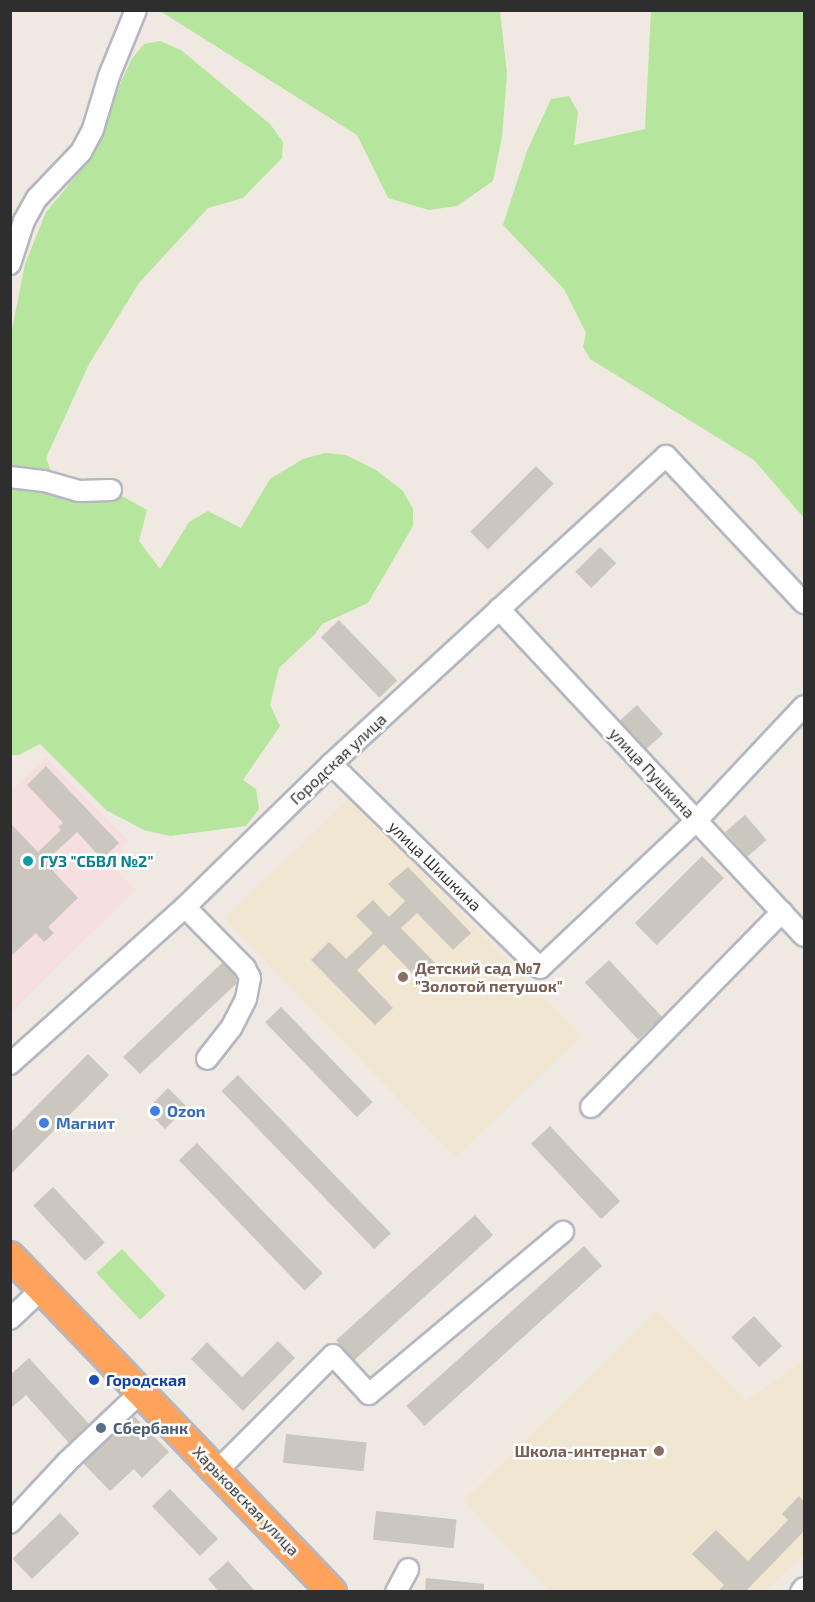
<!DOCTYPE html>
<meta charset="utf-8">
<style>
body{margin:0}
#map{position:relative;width:815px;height:1602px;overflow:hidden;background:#efe9e1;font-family:"Exo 2",sans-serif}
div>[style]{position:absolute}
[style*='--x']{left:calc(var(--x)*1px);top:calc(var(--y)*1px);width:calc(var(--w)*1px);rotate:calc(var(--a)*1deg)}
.education>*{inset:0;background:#f0e6d1;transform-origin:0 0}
.medical>*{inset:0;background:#f5dfe0}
.green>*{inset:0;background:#b6e59e;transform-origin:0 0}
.building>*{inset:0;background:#cbc7bf;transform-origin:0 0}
.roads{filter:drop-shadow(2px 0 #b4b7c1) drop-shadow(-2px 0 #b4b7c1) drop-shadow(0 2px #b4b7c1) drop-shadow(0 -2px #b4b7c1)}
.minor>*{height:20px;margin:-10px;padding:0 10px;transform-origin:10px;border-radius:10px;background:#fff}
.highway>*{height:28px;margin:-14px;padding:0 14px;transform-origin:14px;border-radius:14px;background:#ffa35c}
.dots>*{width:16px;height:16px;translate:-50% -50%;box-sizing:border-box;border:3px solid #fff;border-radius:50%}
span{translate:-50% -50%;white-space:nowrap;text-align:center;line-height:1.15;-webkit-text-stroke:5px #fff;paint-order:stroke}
.street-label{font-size:16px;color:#2e2e2e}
.culture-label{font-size:16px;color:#0d838f;font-weight:700}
.left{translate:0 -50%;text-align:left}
.education-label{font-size:16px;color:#785e54;font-weight:700}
.right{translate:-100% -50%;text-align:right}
.shop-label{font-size:16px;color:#366cbe;font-weight:700}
.transit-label{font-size:16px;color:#164399;font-weight:700}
.service-label{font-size:16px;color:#4e5e75;font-weight:700}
.frame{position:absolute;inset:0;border:12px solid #2e2e2e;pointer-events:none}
</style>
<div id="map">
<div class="education">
<div style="left:350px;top:797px;width:333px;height:175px;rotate:46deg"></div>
<div style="clip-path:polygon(657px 1311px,746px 1401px,804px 1360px,804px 1555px,767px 1591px,550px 1591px,463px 1501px)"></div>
</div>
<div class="medical">
<div style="clip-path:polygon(46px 757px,129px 842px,108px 862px,136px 890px,11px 1012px,11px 791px)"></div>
</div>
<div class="green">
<div style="clip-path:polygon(160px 11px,500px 11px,507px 74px,502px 137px,493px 181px,457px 206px,429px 210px,388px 198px,357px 135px)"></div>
<div style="clip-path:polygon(651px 11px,804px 11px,804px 518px,754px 460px,590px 359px,583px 347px,586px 333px,564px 289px,503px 225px,527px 151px,551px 99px,569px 96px,578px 112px,574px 145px,645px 129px)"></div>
<div style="clip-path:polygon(160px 41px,181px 50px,270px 124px,283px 142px,282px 158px,243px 198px,208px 208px,139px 283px,89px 364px,46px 458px,51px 472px,96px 492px,122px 496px,147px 510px,139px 541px,160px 569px,189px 522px,208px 511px,241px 528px,270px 479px,303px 459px,325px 453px,346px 455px,376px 470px,403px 491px,413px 509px,413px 526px,368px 603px,322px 624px,315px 634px,279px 668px,270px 705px,280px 726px,243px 780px,256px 789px,259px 809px,246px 826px,170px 836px,144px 830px,106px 810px,40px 744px,19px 755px,11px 755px,10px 339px,25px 264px,46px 212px,81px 170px,131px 60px,144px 44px)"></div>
<div style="left:122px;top:1249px;width:64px;height:35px;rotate:47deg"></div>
</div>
<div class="building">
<div style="left:536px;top:466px;width:25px;height:93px;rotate:45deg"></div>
<div style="left:600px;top:547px;width:23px;height:35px;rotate:45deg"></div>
<div style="left:339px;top:620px;width:84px;height:25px;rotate:46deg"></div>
<div style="left:637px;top:705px;width:39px;height:23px;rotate:48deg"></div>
<div style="clip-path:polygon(46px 766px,119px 843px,102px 859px,77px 832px,45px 862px,78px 898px,48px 927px,54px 933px,44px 942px,36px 933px,10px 957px,10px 823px,38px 852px,61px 830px,58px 827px,63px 823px,27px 785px)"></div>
<div style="left:745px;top:815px;width:33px;height:26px;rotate:49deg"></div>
<div style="left:702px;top:856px;width:31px;height:95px;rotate:45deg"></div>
<div style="clip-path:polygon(408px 867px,471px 933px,453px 950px,417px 913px,401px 928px,435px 963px,419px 980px,384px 944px,357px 970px,393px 1008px,375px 1025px,311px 960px,329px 942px,346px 959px,373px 933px,356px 916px,373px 900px,389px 917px,405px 901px,388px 884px)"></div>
<div style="left:609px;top:960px;width:78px;height:33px;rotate:47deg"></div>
<div style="clip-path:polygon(223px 962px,235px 975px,237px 983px,140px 1074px,123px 1057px)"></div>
<div style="left:281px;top:1007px;width:132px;height:22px;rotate:46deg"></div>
<div style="clip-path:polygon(88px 1054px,109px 1075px,10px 1175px,10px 1133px)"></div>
<div style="left:238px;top:1075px;width:220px;height:23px;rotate:46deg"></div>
<div style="left:168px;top:1088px;width:27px;height:31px;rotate:45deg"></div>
<div style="left:550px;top:1126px;width:103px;height:26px;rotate:47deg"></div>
<div style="left:197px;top:1143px;width:181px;height:25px;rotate:46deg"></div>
<div style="left:53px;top:1187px;width:76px;height:27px;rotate:47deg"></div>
<div style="left:475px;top:1215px;width:27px;height:187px;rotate:48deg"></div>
<div style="left:584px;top:1246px;width:27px;height:239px;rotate:48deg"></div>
<div style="left:754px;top:1316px;width:41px;height:31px;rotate:47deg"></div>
<div style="clip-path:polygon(278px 1341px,295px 1358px,243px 1411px,191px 1359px,207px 1342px,242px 1377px)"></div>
<div style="clip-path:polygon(29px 1358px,89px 1424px,69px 1443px,26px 1395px,10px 1409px,10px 1375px)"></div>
<div style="clip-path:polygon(134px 1416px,169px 1452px,142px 1478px,134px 1469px,110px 1491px,83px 1463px)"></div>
<div style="left:286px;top:1434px;width:81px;height:29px;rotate:6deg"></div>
<div style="left:170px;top:1489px;width:69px;height:25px;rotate:46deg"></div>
<div style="clip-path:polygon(799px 1496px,804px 1501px,804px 1531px,745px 1592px,717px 1592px,724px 1585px,692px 1554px,716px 1530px,748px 1561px,788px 1520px,782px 1514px)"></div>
<div style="left:376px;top:1511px;width:81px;height:29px;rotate:6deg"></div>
<div style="left:60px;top:1513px;width:28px;height:66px;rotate:46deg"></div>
<div style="clip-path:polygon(228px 1561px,256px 1592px,219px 1592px,208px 1579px)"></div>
<div style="clip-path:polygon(426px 1578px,484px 1584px,484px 1592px,425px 1592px)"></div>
</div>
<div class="roads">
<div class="minor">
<div style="--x:10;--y:264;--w:45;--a:-72"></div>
<div style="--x:24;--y:221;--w:26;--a:-61"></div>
<div style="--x:37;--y:198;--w:64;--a:-46.3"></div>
<div style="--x:81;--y:152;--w:26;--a:-62"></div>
<div style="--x:93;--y:129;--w:55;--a:-73.2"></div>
<div style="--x:109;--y:76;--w:71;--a:-67.8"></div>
<div style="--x:10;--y:477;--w:34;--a:7"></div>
<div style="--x:44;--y:481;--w:36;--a:16"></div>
<div style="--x:79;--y:491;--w:32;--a:-2"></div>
<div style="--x:499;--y:609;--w:447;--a:47"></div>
<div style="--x:331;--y:764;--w:292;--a:44.3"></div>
<div style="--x:540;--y:968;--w:216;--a:-43.3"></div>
<div style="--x:697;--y:820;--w:156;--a:-46.8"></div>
<div style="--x:185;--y:907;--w:86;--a:45.5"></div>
<div style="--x:245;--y:968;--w:11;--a:63"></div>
<div style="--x:250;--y:978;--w:21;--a:101"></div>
<div style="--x:246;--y:999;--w:33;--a:117"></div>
<div style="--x:231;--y:1028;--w:39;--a:128"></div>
<div style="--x:10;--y:1064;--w:235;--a:-41.9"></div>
<div style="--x:185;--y:907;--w:204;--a:-44.4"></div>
<div style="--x:331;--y:764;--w:455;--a:-42.6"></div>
<div style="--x:666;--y:456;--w:202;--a:46.8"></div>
<div style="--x:591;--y:1107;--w:273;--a:-45.6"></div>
<div style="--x:10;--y:1319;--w:44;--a:-43.2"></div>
<div style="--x:217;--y:1471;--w:164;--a:-45"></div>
<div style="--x:333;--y:1355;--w:53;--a:47.3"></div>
<div style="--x:369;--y:1394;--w:253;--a:-39.9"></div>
<div style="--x:10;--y:1523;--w:85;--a:-46.9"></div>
<div style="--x:68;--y:1461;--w:100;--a:-43.4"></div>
<div style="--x:396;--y:1592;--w:26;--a:-62"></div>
<div style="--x:801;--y:1592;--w:5;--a:-53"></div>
</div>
<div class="highway">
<div style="--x:10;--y:1256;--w:465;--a:46.2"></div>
</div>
</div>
<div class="dots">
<div style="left:28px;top:861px;background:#0f9aa8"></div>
<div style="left:403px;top:977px;background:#8d6e63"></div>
<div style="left:155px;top:1111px;background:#3f7fe0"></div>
<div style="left:44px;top:1123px;background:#3f7fe0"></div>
<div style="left:94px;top:1380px;background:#1a4fb4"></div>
<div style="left:101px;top:1428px;background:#5c6f8a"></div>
<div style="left:659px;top:1451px;background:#8d6e63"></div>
</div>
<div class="street-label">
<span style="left:338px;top:759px;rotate:-43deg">Городская улица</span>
<span style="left:652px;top:773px;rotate:47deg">улица Пушкина</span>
<span style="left:435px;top:866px;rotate:44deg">улица Шишкина</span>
<span style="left:246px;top:1501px;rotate:46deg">Харьковская улица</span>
</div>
<div class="culture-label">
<span class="left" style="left:40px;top:861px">ГУЗ "СБВЛ №2"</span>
</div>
<div class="education-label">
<span class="left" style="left:415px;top:977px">Детский сад №7<br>"Золотой петушок"</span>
<span class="right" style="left:647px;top:1451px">Школа-интернат</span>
</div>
<div class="shop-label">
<span class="left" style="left:167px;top:1111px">Ozon</span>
<span class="left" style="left:56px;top:1123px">Магнит</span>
</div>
<div class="transit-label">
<span class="left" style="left:106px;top:1380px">Городская</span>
</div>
<div class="service-label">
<span class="left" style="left:113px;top:1428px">Сбербанк</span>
</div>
<div class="frame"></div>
</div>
